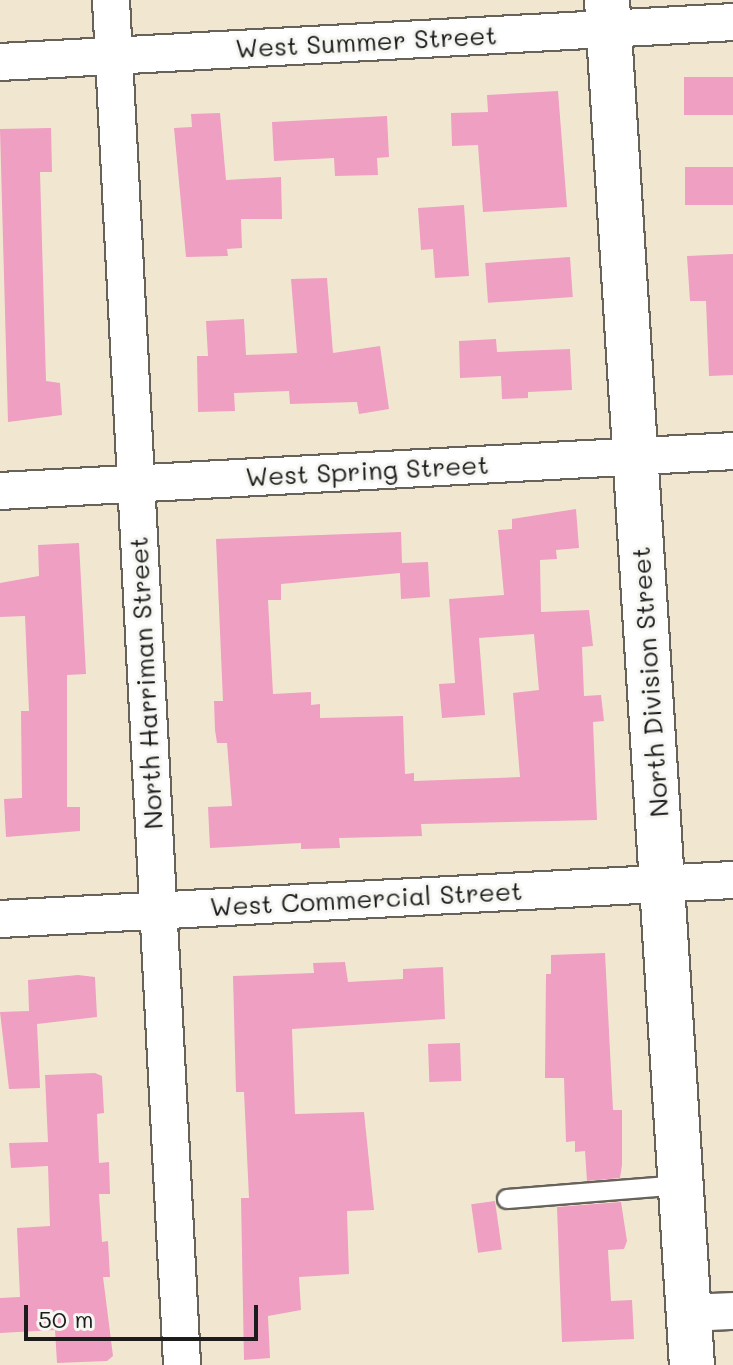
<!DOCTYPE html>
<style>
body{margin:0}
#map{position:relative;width:733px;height:1365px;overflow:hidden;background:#f1e7d1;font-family:Mali,sans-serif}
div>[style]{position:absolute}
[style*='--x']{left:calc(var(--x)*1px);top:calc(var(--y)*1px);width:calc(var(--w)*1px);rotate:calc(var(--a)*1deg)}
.building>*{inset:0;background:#ee9fc2;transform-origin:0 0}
.roads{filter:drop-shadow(2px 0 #67635b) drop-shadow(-2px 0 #67635b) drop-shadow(0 2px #67635b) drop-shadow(0 -2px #67635b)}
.lane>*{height:18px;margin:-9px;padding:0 9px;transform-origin:9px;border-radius:9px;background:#fff}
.street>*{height:36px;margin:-18px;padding:0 18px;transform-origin:18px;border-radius:18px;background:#fff}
.secondary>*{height:44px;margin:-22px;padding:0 22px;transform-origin:22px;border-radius:22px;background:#fff}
span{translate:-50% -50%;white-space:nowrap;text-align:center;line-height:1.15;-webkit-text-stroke:6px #f6f6f2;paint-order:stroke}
.street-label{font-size:26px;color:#1c1c1c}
.scale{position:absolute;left:24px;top:1305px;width:234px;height:36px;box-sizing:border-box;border:4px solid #1c1c1c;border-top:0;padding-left:10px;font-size:24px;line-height:28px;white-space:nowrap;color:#1c1c1c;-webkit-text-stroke:6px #f6f6f2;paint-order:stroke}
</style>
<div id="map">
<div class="building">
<div style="left:733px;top:77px;width:38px;height:49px;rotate:90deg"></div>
<div style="clip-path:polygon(558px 91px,567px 207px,483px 212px,478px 145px,452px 146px,451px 113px,488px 112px,487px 95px)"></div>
<div style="clip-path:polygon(220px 113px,226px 180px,281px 177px,282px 219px,241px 219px,242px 248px,227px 249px,228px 256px,186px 257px,174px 128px,192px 127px,191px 114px)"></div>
<div style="clip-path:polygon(387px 116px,389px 157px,377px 158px,378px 175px,335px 176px,334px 158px,274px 161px,272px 122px)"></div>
<div style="clip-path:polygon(51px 128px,52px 172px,40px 172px,46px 381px,60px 383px,62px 415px,8px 422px,0 129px)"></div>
<div style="left:733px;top:167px;width:38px;height:48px;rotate:90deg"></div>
<div style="clip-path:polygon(464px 205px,469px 276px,435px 278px,433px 249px,421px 250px,418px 208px)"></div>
<div style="clip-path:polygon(733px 254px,733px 375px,709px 376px,706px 301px,690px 301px,687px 256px)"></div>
<div style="left:570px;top:257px;width:40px;height:85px;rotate:86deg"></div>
<div style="clip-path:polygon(327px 278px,333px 353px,380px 346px,389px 409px,359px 414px,357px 402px,290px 404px,289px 391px,234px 393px,235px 411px,198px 412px,197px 356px,208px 356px,206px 321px,244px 319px,246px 355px,297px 353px,291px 279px)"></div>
<div style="clip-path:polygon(496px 339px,497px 352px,570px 349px,572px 390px,528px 392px,528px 398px,502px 399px,501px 376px,460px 378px,459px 341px)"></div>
<div style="clip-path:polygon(576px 509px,579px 548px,556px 550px,557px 559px,540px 560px,541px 612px,589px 610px,593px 646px,582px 647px,584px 696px,601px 695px,604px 721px,593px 722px,597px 820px,421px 824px,422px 836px,339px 838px,340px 848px,301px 849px,301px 843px,210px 848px,208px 807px,232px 806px,227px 743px,217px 743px,215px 730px,214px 701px,223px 701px,216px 539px,401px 532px,402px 563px,428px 562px,430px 597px,401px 599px,400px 573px,281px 584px,281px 600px,268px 600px,273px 694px,311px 692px,311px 705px,320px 704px,320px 718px,403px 716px,405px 774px,414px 773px,414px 781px,520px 777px,513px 693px,539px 690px,534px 634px,479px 638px,485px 715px,442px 718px,439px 684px,455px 683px,449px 599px,504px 595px,498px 530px,512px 529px,512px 519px)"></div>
<div style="clip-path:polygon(79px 543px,86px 674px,67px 675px,67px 807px,80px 807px,80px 831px,6px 837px,4px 799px,22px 798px,21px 711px,29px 711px,25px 616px,0 617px,0 583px,39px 576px,38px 545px)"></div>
<div style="clip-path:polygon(605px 953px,613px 1110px,622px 1110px,622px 1165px,620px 1178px,587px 1181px,585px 1151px,575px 1152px,575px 1141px,566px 1142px,564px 1078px,545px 1078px,546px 974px,551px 974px,551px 955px)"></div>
<div style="clip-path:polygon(345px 962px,348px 982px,403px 979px,403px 969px,443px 967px,445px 1019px,292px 1029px,295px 1114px,364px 1112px,374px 1210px,347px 1211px,349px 1274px,299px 1277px,301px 1310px,268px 1316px,270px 1358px,244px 1360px,241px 1198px,249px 1198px,244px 1092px,236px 1092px,233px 976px,314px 973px,313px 963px)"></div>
<div style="clip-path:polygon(78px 975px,95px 977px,97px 1017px,37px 1024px,40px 1088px,9px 1089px,0 1012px,29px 1011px,28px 980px)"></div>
<div style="left:460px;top:1043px;width:38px;height:32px;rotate:88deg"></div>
<div style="clip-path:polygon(95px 1073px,102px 1076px,104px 1113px,97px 1114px,99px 1163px,109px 1162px,110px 1194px,99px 1194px,102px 1242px,108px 1241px,110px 1277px,103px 1277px,113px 1356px,107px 1361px,57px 1363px,55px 1330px,0 1333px,0 1298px,20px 1297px,17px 1228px,50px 1226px,48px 1166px,11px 1168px,9px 1143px,48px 1142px,45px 1075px)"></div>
<div style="left:495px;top:1201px;width:49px;height:24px;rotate:82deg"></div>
<div style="clip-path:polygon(621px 1202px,627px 1241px,624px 1249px,608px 1250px,611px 1301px,632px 1300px,634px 1339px,562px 1342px,557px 1207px)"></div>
</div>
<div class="roads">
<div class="lane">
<div style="--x:507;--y:1199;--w:175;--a:-4.6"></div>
</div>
<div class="street">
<div style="--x:111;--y:0;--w:1367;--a:87.02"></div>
<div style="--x:0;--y:62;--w:734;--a:-3.12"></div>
<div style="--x:0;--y:491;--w:734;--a:-3.12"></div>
<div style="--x:0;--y:919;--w:734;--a:-3.05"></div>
<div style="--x:690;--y:1313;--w:43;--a:-2.7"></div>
</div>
<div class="secondary">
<div style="--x:607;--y:0;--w:1368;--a:86.44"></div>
</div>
</div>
<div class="street-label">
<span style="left:366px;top:42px;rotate:-3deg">West Summer Street</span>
<span style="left:367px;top:471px;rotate:-3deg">West Spring Street</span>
<span style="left:650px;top:682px;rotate:-94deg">North Division Street</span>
<span style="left:146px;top:683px;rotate:-93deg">North Harriman Street</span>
<span style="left:366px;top:899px;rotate:-3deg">West Commercial Street</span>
</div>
<div class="scale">50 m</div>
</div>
